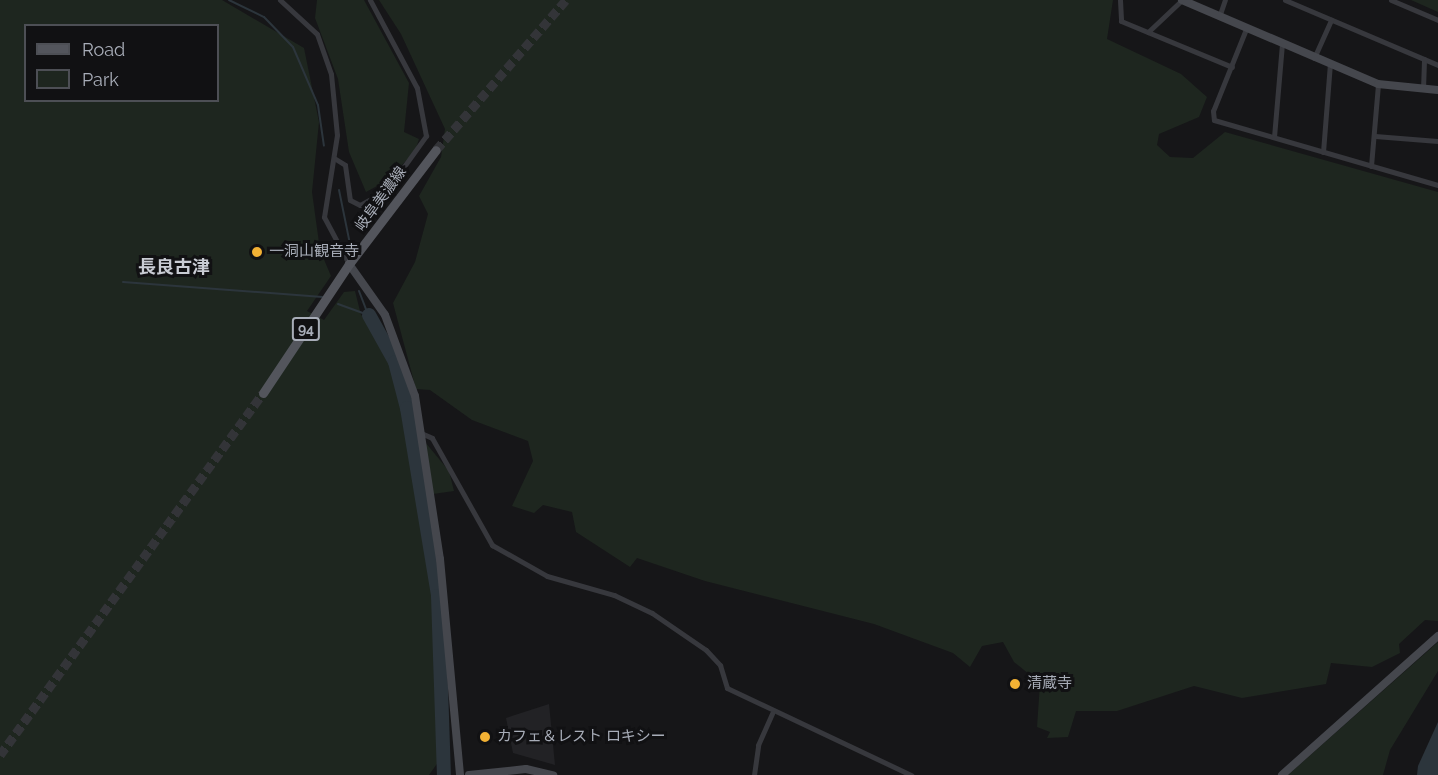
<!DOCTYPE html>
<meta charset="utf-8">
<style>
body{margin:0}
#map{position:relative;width:1438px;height:775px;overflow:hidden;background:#161618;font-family:Raleway,"Noto Sans JP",sans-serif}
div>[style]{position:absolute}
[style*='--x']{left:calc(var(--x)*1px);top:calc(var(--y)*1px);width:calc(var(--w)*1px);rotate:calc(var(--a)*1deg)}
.built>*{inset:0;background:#222225}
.green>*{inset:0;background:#1e261f}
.water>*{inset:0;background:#2c353c}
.stream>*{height:2px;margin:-1px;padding:0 1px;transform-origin:1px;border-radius:1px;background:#2c353c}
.river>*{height:14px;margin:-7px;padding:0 7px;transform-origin:7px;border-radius:7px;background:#2c353c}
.primary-tunnel>*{height:9px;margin-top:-4.5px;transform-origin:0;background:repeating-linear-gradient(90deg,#333438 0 9px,transparent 0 13.5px)}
.street>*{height:5px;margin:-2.5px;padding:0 2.5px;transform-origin:2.5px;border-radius:2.5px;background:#37383d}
.secondary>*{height:8px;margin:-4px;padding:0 4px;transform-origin:4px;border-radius:4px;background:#45474d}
.primary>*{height:9px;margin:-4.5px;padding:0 4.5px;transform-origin:4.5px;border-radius:4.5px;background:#53555c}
.dots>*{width:16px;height:16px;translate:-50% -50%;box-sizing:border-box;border:3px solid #111113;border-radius:50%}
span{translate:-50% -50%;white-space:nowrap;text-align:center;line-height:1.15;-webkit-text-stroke:6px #111113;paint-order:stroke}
.shield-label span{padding:2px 4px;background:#111113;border:2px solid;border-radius:4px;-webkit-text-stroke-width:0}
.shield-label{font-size:14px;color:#a8adb8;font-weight:700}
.street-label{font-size:15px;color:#a8adb8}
.poi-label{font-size:15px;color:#a8adb8}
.left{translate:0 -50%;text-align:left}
.quarter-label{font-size:18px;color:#c9ccd4;font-weight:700}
.legend{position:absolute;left:24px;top:24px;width:195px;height:78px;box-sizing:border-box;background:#111113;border:2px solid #4d4f55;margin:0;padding:8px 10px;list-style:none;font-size:18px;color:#a8adb8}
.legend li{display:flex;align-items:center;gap:12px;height:30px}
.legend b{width:30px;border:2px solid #4d4f55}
</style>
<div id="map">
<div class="built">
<div style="clip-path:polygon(549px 704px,555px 765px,513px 753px,506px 718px)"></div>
</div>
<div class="green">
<div style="clip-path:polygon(evenodd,0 0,222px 0,304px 48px,319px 122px,312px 192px,320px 250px,331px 276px,307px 311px,324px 320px,344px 292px,355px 291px,361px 315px,372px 323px,393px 366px,434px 582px,444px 754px,429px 775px,0 775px,0 0,26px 26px,218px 26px,218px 100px,26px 100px,26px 26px)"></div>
<div style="clip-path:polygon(317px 0,364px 0,409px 83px,404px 132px,419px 139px,415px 151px,388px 180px,366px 192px,349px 152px,338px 79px,315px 18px)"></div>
<div style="clip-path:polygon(379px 0,1113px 0,1107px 39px,1181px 74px,1207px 97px,1199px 117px,1159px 134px,1157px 145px,1170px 157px,1193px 158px,1225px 132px,1438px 192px,1438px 621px,1425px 620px,1399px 644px,1400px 653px,1372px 667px,1331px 663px,1326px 684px,1242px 698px,1194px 686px,1117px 711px,1076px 711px,1068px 737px,1047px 738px,1050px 732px,1037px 727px,1040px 683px,1014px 662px,1003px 642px,982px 646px,970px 667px,953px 653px,874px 624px,705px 581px,637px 558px,630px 567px,576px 532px,572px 512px,543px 505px,534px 513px,512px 506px,533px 461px,528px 441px,472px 420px,430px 390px,416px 389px,393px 303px,415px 262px,428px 214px,419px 196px,441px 157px,445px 129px,401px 34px)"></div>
<div style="clip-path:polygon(1411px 0,1438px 0,1438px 12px)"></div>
<div style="clip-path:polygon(425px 442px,449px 471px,454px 491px,433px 494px)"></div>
<div style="clip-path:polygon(1438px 642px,1438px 671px,1390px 750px,1383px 775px,1288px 775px)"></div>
</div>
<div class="water">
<div style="clip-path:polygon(1438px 722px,1438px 775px,1417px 775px,1418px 766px)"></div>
</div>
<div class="stream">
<div style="--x:229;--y:0;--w:39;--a:26"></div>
<div style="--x:264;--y:17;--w:42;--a:46"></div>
<div style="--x:293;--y:47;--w:63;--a:66.7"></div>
<div style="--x:318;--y:105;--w:41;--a:81.7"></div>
<div style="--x:339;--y:190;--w:55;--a:78.5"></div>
<div style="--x:123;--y:282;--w:200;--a:4.3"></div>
<div style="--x:359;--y:291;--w:25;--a:69"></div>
<div style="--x:338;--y:304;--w:33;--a:20"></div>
</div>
<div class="river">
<div style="--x:369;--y:315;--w:54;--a:61"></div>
<div style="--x:395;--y:362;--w:48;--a:75.4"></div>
<div style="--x:407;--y:408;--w:191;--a:80.6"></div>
<div style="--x:438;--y:596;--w:179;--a:88.1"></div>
</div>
<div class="primary-tunnel">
<div style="--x:436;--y:150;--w:198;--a:-49.1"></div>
<div style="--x:0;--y:755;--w:447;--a:-54"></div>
</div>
<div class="street">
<div style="--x:280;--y:0;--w:50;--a:42.6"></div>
<div style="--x:317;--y:34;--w:42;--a:70.7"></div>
<div style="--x:331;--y:74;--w:61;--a:84.4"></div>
<div style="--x:337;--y:135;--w:83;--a:99"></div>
<div style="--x:324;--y:217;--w:53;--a:62"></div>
<div style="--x:1120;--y:0;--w:21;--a:87"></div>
<div style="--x:1121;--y:21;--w:120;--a:22.5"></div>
<div style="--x:1285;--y:0;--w:166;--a:23"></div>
<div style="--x:1391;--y:0;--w:51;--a:23.1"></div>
<div style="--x:1219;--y:17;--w:18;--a:-71"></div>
<div style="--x:1246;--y:29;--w:88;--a:111.9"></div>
<div style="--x:1213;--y:111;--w:9;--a:84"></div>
<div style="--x:1214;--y:120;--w:233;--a:16.2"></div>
<div style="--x:1148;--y:32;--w:47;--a:-43.3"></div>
<div style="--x:1314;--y:58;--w:42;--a:-65.9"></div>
<div style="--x:1423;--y:89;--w:30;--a:-88"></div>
<div style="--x:1375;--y:136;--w:63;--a:4.5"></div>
<div style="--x:1274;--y:137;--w:93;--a:-85.1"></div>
<div style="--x:1323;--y:152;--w:88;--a:-85.5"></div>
<div style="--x:334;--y:158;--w:13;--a:32"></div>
<div style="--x:345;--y:165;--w:35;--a:82"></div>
<div style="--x:350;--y:200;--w:11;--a:27"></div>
<div style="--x:360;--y:205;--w:31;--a:-29"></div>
<div style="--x:387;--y:190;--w:67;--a:-54.2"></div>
<div style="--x:426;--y:136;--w:49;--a:-100.6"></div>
<div style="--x:417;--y:88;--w:100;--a:-118.1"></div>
<div style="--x:1371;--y:166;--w:82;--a:-85.1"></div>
<div style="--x:421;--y:433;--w:12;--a:24"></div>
<div style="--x:432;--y:438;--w:123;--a:60.7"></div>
<div style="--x:492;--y:545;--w:63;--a:29.4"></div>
<div style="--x:547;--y:576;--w:70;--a:15.8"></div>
<div style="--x:614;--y:595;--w:42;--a:25.3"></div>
<div style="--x:652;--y:613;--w:65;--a:34.4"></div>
<div style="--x:706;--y:650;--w:21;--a:47"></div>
<div style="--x:720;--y:665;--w:24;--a:73"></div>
<div style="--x:727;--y:688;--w:204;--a:25.3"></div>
<div style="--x:754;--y:775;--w:30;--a:-82"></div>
<div style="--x:758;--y:745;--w:35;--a:-66"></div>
</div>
<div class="secondary">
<div style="--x:1182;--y:0;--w:213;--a:23.2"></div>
<div style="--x:1378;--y:84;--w:60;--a:5.7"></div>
<div style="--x:349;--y:264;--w:62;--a:54.8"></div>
<div style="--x:385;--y:315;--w:86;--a:69.7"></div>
<div style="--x:415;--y:396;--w:165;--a:81.3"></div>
<div style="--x:440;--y:559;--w:217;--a:84.7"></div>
<div style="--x:469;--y:775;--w:57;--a:-6"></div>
<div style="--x:526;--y:769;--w:28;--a:13"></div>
<div style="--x:1282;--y:775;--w:209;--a:-41.7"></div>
</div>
<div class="primary">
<div style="--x:263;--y:393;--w:155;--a:-56.3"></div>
<div style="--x:349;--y:264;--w:143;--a:-52.7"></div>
</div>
<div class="dots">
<div style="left:257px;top:252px;background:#f2b134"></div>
<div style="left:1015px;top:684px;background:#f2b134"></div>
<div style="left:485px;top:737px;background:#f2b134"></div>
</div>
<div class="shield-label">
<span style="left:306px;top:329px">94</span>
</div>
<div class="street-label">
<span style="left:381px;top:199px;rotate:-54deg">岐阜美濃線</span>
</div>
<div class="poi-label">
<span class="left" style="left:269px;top:252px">一洞山観音寺</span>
<span class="left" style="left:1027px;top:684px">清蔵寺</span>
<span class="left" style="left:497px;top:737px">カフェ＆レスト ロキシー</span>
</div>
<div class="quarter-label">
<span style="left:174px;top:267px">長良古津</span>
</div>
<ul class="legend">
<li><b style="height:8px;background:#53555c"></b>Road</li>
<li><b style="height:16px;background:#1e261f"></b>Park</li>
</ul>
</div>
